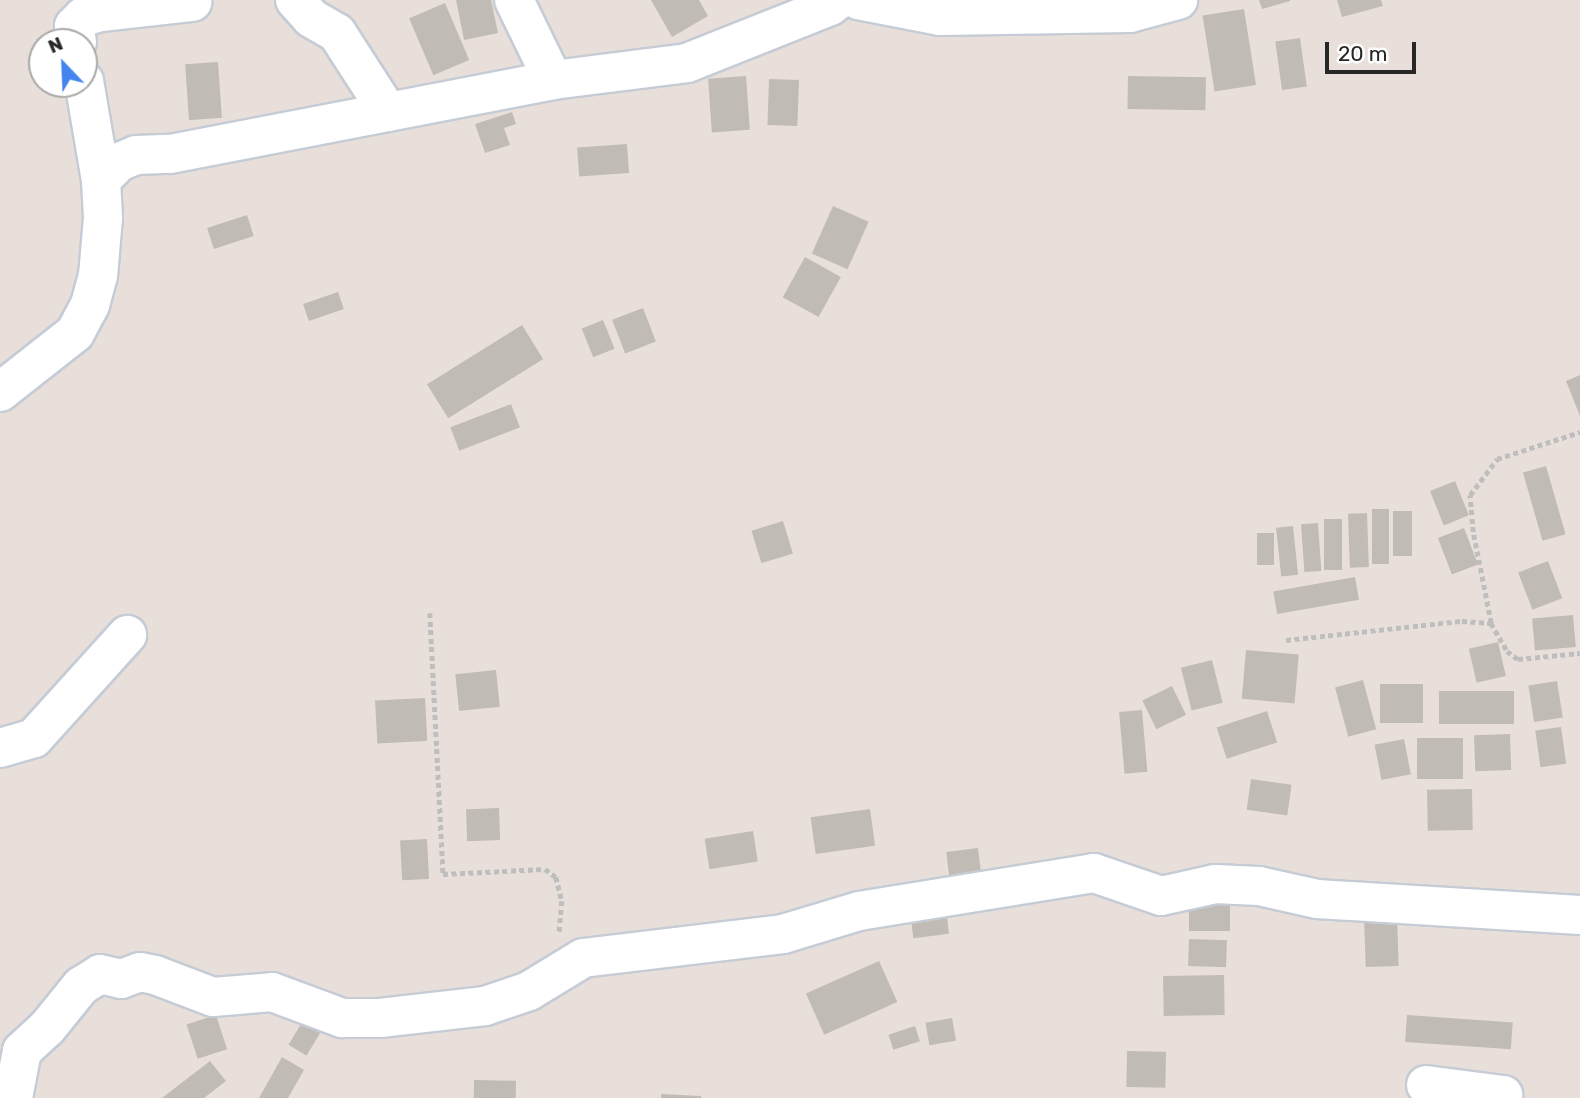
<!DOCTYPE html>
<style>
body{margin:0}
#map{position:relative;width:1580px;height:1098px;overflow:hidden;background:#e9dfda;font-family:Rubik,sans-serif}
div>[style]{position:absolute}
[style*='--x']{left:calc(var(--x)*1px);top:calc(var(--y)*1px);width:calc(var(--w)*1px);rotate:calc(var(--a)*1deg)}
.building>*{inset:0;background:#c1bbb5;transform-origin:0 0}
.path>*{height:4.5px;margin-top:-2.25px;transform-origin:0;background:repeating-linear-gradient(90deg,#bebebe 0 5px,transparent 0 8.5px)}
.roads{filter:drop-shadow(2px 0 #c5ccd5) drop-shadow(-2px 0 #c5ccd5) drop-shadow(0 2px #c5ccd5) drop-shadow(0 -2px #c5ccd5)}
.minor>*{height:38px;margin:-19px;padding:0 19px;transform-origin:19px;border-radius:19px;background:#fff}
span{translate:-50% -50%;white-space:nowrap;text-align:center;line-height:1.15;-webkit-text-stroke:5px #fff;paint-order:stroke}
.north{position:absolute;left:28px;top:28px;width:70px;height:70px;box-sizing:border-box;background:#fff;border:2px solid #a9a9a9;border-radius:50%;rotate:337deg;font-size:19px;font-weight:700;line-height:28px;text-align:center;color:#272727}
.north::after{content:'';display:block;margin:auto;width:24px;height:32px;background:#4385ec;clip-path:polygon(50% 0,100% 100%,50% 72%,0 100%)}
.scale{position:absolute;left:1325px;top:42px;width:91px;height:32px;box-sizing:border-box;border:4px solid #272727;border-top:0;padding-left:9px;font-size:21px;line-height:24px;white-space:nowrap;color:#272727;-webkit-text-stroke:5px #fff;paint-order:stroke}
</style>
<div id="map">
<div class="building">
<div style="clip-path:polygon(456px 0,491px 0,498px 33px,464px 40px)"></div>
<div style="clip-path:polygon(651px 0,699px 0,708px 16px,672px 37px)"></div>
<div style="clip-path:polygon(1259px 0,1290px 0,1290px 1px,1262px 9px)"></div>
<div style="clip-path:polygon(1337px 0,1381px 0,1383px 6px,1342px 17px)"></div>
<div style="left:445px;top:3px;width:62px;height:39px;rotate:67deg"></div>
<div style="left:1244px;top:9px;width:77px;height:42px;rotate:81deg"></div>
<div style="left:1300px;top:38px;width:49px;height:25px;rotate:82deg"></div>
<div style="left:218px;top:62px;width:56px;height:33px;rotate:86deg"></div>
<div style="left:746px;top:76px;width:54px;height:38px;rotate:86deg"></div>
<div style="left:1128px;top:76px;width:78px;height:33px;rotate:1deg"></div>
<div style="left:769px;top:79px;width:30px;height:46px;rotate:2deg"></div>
<div style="clip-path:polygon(512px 112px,516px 124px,504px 128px,510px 145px,485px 153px,475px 124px)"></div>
<div style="left:627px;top:144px;width:29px;height:50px;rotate:86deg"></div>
<div style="left:833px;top:206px;width:39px;height:52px;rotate:24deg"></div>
<div style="left:247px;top:215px;width:22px;height:42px;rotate:72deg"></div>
<div style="left:805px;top:257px;width:41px;height:46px;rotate:29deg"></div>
<div style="left:338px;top:292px;width:18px;height:37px;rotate:71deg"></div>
<div style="left:643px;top:308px;width:36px;height:33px;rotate:69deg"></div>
<div style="left:603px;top:320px;width:31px;height:23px;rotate:68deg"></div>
<div style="left:522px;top:325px;width:40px;height:112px;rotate:58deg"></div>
<div style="clip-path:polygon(1580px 375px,1580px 416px,1566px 381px)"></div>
<div style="left:511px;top:404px;width:25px;height:65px;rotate:69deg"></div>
<div style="left:1546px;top:466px;width:71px;height:24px;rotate:74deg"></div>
<div style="left:1455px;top:481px;width:37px;height:27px;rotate:68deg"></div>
<div style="left:1372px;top:509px;width:17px;height:55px"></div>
<div style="left:1393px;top:511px;width:19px;height:45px"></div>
<div style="left:1367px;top:513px;width:54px;height:19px;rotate:88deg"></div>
<div style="left:1324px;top:519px;width:18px;height:51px"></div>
<div style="left:783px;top:521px;width:34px;height:33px;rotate:73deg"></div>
<div style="left:1318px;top:523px;width:48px;height:17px;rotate:86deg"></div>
<div style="left:1293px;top:526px;width:49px;height:17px;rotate:84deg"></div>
<div style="left:1464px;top:528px;width:39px;height:28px;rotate:69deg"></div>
<div style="left:1257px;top:533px;width:17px;height:32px"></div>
<div style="left:1548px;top:561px;width:40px;height:32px;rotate:69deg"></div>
<div style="left:1355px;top:577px;width:23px;height:83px;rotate:80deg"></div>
<div style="left:1573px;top:615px;width:32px;height:41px;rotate:85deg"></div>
<div style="left:1498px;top:642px;width:35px;height:30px;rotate:77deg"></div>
<div style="left:1246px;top:650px;width:53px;height:49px;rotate:5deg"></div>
<div style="left:1212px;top:660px;width:44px;height:32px;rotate:76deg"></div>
<div style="left:496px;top:670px;width:37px;height:41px;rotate:84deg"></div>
<div style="left:1363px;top:680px;width:51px;height:29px;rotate:75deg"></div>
<div style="left:1557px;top:681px;width:37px;height:29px;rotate:81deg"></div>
<div style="left:1380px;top:684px;width:43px;height:39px"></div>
<div style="left:1172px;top:686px;width:32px;height:33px;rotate:64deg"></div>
<div style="left:1439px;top:691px;width:75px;height:33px"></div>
<div style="left:425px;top:698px;width:43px;height:50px;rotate:87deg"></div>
<div style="left:1142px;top:710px;width:62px;height:23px;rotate:85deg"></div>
<div style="left:1267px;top:711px;width:33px;height:53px;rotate:72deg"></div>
<div style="left:1561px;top:727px;width:37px;height:26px;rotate:82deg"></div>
<div style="left:1510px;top:734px;width:36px;height:36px;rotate:88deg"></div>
<div style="left:1463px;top:738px;width:41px;height:46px;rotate:90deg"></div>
<div style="left:1404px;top:739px;width:36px;height:30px;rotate:79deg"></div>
<div style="left:1251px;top:779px;width:41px;height:31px;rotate:8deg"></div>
<div style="left:1472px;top:789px;width:41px;height:45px;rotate:89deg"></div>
<div style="left:499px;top:808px;width:32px;height:33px;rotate:88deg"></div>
<div style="left:870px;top:809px;width:37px;height:60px;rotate:82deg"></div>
<div style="left:753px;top:831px;width:31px;height:49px;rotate:81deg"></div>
<div style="left:427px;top:839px;width:40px;height:27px;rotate:87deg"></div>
<div style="left:978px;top:848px;width:31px;height:32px;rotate:83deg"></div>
<div style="left:1189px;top:896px;width:41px;height:35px"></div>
<div style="left:946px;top:909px;width:25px;height:36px;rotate:83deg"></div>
<div style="left:1397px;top:917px;width:49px;height:33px;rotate:88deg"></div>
<div style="left:1189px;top:939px;width:38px;height:27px;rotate:2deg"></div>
<div style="left:879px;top:961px;width:45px;height:80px;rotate:66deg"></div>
<div style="left:1224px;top:975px;width:40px;height:61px;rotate:89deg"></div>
<div style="left:307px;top:1014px;width:21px;height:36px;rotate:31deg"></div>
<div style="left:216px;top:1015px;width:36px;height:31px;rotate:72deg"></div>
<div style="left:1407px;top:1015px;width:106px;height:27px;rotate:4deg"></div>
<div style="left:952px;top:1018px;width:23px;height:27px;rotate:80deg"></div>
<div style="left:915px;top:1026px;width:16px;height:28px;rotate:72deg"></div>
<div style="left:1127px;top:1051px;width:39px;height:36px;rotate:1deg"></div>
<div style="clip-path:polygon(282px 1057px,304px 1070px,288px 1098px,259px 1098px)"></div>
<div style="clip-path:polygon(210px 1061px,226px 1081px,204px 1098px,162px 1098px)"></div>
<div style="left:474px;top:1080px;width:42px;height:18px;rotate:1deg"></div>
<div style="clip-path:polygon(661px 1094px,701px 1096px,701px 1098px,661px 1098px)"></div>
</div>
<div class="path">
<div style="--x:430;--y:613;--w:261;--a:87.1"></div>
<div style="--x:443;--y:874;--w:102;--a:-2.8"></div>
<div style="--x:545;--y:869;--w:14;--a:36"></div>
<div style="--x:556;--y:877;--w:25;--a:76"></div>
<div style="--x:562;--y:901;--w:32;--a:95"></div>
<div style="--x:1491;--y:623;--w:93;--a:-101.2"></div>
<div style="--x:1473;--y:532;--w:37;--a:-95"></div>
<div style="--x:1470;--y:495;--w:45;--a:-53.1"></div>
<div style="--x:1497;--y:459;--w:87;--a:-18"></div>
<div style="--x:1286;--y:640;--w:177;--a:-6.2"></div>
<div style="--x:1462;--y:621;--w:29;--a:4"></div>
<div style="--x:1491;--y:623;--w:32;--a:60"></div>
<div style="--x:1507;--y:651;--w:14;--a:36"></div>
<div style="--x:1518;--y:659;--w:62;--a:-5.5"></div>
</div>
<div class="roads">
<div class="minor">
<div style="--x:295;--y:0;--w:24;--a:48"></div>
<div style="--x:311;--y:18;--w:30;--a:30"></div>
<div style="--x:337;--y:33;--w:94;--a:57.2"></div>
<div style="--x:514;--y:0;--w:89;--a:64"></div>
<div style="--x:858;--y:0;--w:84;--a:11"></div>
<div style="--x:940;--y:16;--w:190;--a:-0.9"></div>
<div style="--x:1130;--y:13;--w:50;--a:-15.2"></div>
<div style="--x:77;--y:42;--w:16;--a:-101"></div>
<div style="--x:74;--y:26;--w:13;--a:-45"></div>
<div style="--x:83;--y:17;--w:19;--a:-16"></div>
<div style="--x:101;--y:12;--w:92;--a:-6.3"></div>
<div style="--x:84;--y:81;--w:100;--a:80.3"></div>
<div style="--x:0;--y:392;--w:95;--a:-38.2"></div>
<div style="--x:75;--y:333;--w:32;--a:-62"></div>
<div style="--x:90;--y:305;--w:30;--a:-75"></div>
<div style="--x:98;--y:276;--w:58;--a:-85.1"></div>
<div style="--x:103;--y:218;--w:38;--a:-93"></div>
<div style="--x:101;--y:180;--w:25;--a:-45"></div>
<div style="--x:119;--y:162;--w:18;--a:-22"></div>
<div style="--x:136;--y:155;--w:34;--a:-2"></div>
<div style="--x:170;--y:154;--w:390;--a:-10.9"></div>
<div style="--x:553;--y:80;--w:135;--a:-7.2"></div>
<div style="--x:687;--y:63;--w:154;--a:-21.7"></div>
<div style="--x:830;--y:6;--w:10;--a:-37"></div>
<div style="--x:0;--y:748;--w:35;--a:-16"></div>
<div style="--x:34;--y:738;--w:139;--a:-47.9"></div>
<div style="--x:1426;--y:1085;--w:78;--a:7.4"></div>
<div style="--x:1503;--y:1095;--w:3;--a:90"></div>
<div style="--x:13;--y:1098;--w:48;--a:-79.2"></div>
<div style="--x:22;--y:1051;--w:34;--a:-43"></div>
<div style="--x:47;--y:1028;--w:54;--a:-51"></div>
<div style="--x:81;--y:986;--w:22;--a:-32"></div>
<div style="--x:100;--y:974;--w:22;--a:13"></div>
<div style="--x:121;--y:979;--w:20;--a:-20"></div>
<div style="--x:140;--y:972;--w:15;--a:11"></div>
<div style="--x:155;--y:975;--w:62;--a:20.8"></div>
<div style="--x:213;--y:997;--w:59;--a:-4.8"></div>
<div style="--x:272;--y:992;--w:75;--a:20.4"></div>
<div style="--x:342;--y:1018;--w:38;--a:0"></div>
<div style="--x:380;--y:1018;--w:106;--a:-6.5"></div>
<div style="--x:485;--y:1006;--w:46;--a:-18.8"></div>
<div style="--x:529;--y:991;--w:63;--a:-31.4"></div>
<div style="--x:583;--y:958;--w:201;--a:-6.8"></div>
<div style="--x:783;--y:934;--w:79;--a:-16.8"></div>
<div style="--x:859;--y:911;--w:238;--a:-9.2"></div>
<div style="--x:1094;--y:873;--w:71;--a:18.9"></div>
<div style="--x:1161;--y:896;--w:55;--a:-12.5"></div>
<div style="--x:1215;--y:884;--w:44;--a:2.6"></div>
<div style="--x:1259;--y:886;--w:59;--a:12.6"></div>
<div style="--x:1317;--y:899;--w:263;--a:3.5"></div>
</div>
</div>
<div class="north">N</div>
<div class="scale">20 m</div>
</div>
